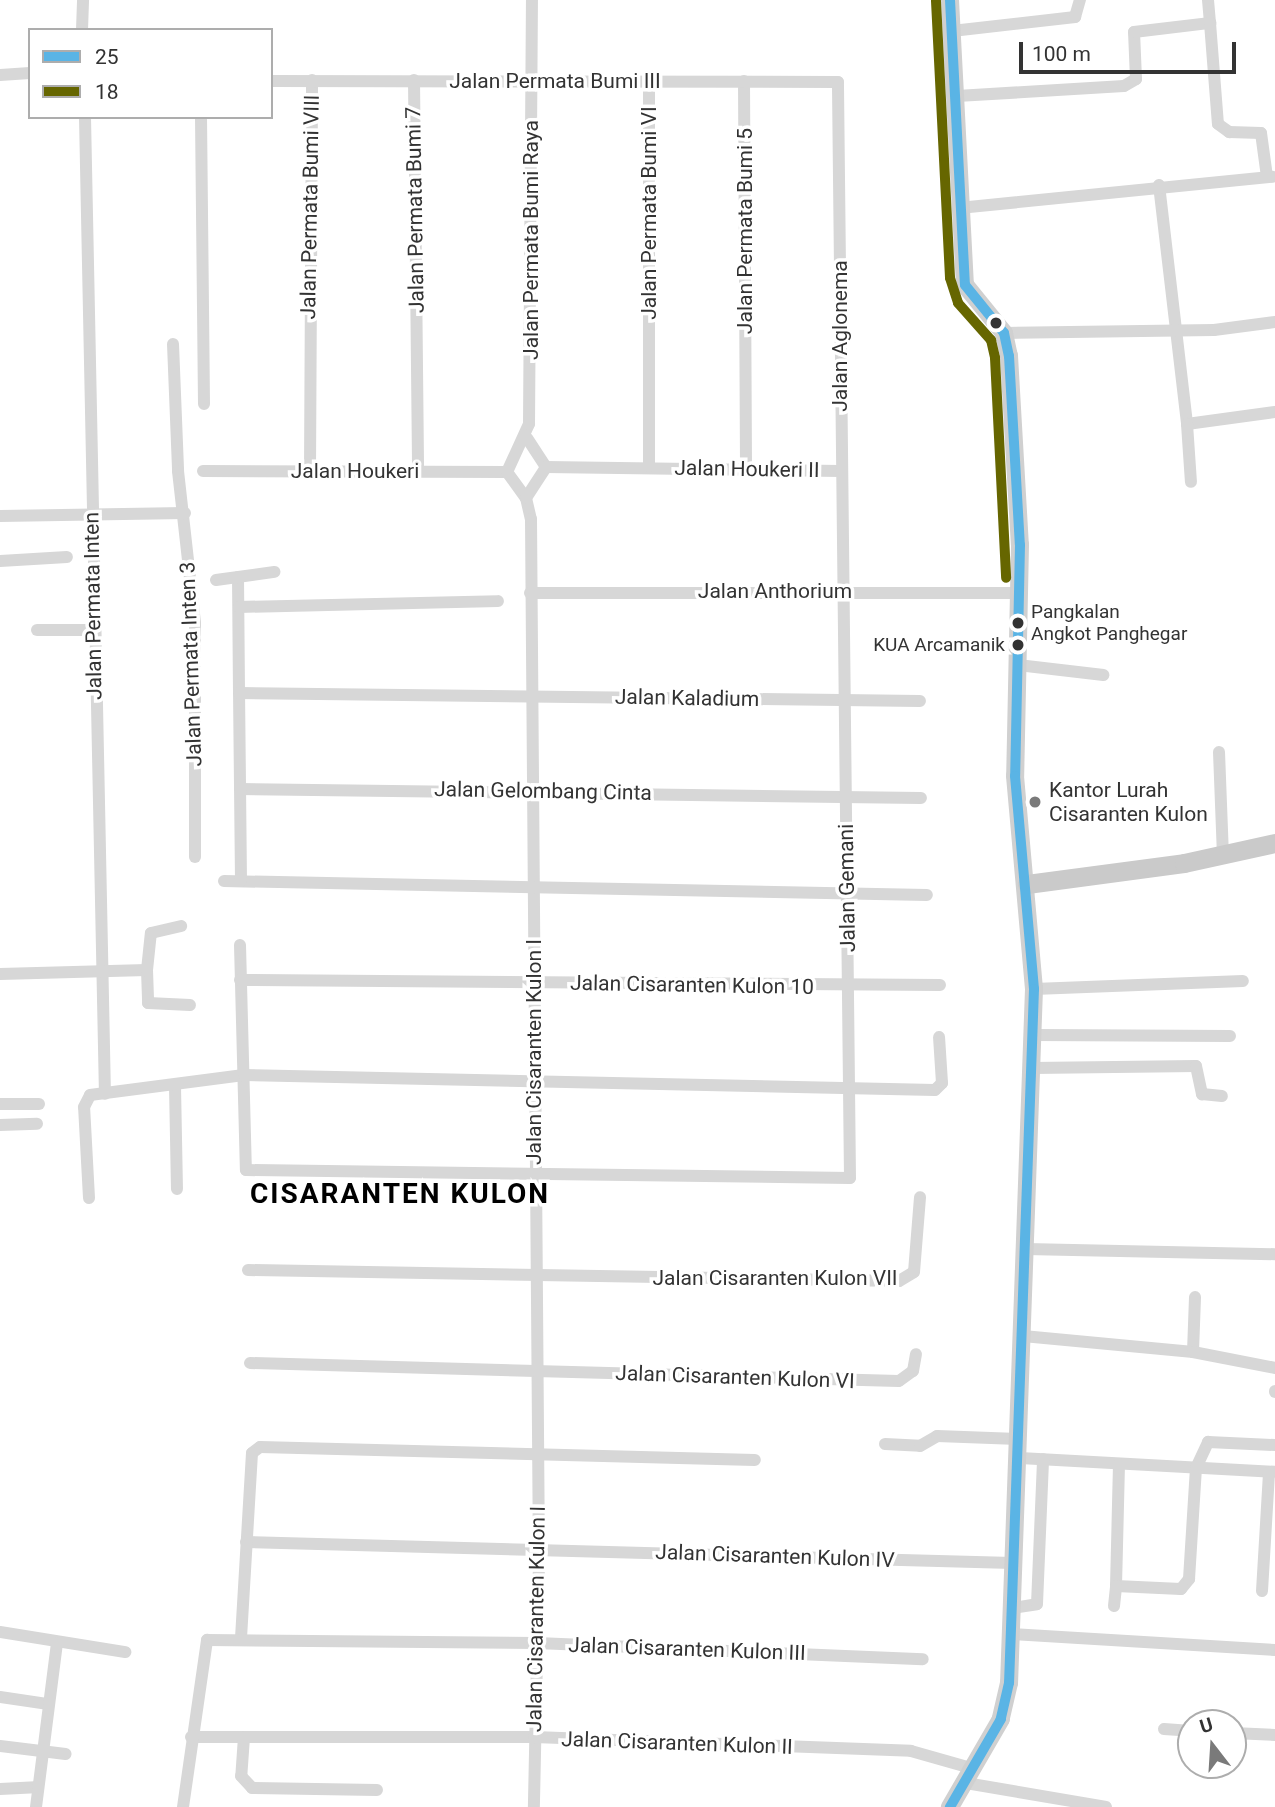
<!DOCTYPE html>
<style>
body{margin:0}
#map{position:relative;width:1275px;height:1807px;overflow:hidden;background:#fff;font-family:Roboto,sans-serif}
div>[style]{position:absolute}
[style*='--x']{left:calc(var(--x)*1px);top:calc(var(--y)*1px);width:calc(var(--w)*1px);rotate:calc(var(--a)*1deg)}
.minor>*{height:12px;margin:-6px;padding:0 6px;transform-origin:6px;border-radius:6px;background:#d7d7d7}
.secondary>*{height:18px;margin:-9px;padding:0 9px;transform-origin:9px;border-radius:9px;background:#d0d0d0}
.primary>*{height:19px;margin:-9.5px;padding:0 9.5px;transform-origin:9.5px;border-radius:9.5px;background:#cacaca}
.bus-1>*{height:10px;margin:-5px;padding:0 5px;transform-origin:5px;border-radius:5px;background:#5ab4e5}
.bus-2>*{height:10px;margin:-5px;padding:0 5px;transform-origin:5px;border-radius:5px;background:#660}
.dots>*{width:19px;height:19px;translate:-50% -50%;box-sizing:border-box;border:4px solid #fff;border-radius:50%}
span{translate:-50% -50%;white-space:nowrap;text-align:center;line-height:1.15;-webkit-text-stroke:7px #fff;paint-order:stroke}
.bus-label{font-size:19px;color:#333}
.left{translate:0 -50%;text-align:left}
.right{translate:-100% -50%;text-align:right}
.street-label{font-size:21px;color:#333}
.poi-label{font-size:21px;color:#333}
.district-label{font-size:28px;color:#000;font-weight:700;letter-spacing:2px}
.legend{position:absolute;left:28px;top:28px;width:245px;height:91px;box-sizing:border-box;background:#fff;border:2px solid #adadad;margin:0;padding:9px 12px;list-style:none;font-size:21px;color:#333}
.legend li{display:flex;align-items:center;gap:14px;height:35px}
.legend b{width:35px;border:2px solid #adadad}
.north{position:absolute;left:1177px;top:1709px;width:70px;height:70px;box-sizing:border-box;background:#fff;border:2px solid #adadad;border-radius:50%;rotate:343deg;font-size:19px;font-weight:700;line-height:28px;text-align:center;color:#333}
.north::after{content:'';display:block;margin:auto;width:24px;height:32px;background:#7a7a7a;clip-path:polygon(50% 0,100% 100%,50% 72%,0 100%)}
.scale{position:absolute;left:1019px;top:42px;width:217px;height:32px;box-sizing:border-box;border:4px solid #333;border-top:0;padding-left:9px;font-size:21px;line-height:24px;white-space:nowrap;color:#333;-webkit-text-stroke:5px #fff;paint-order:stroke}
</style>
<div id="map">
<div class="minor">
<div style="--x:1208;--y:0;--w:23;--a:85"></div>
<div style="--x:82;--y:30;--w:30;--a:-88"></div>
<div style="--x:952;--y:31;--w:124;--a:-6.5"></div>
<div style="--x:1075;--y:17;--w:18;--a:-74"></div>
<div style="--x:0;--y:75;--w:30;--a:-4"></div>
<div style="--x:414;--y:80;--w:390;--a:89.4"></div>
<div style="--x:744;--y:81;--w:387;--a:89.7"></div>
<div style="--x:957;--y:96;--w:167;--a:-3.4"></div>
<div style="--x:1124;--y:86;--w:14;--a:-30"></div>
<div style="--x:1136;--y:79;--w:47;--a:-92.4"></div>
<div style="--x:1134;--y:32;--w:77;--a:-6.8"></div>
<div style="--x:1210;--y:23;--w:101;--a:85.5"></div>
<div style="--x:1218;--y:124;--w:14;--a:36"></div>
<div style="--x:1229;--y:132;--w:32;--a:2"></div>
<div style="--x:1261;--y:133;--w:44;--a:82.2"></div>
<div style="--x:85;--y:117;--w:977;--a:88.83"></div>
<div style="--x:201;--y:117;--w:287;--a:89.4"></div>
<div style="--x:1159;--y:185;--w:241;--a:83.3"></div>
<div style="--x:1187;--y:424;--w:89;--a:-7.8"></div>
<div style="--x:959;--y:208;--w:315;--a:-5.7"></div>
<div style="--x:1004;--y:333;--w:210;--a:-0.8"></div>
<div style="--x:1214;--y:330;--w:62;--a:-7.5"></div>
<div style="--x:173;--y:344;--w:127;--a:87.7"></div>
<div style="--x:178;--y:471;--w:153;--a:83.6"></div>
<div style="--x:195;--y:623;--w:234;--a:90"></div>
<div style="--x:1187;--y:424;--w:58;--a:86.1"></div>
<div style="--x:527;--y:438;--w:35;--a:57"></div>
<div style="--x:546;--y:467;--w:295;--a:0.8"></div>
<div style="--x:649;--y:466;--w:385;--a:-90"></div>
<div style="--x:203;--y:471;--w:304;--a:0.2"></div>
<div style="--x:310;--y:471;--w:391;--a:-89.7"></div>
<div style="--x:507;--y:472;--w:32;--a:54"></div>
<div style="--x:526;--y:498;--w:22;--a:77"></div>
<div style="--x:531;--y:519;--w:1043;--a:89.56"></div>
<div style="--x:539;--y:1562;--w:245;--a:91.2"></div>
<div style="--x:507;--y:472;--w:53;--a:-65.4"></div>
<div style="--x:529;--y:424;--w:424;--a:-89.6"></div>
<div style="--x:526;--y:498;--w:37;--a:-57"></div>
<div style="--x:0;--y:516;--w:185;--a:-0.9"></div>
<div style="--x:0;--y:561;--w:67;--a:-3.4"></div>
<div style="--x:238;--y:577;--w:116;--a:89.5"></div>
<div style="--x:216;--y:580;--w:59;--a:-7.9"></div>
<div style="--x:530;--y:593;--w:490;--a:0"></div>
<div style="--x:239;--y:607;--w:259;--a:-1.3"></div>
<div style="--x:37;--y:630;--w:57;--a:0"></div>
<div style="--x:1018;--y:665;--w:86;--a:6.7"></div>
<div style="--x:1219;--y:752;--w:102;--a:87.8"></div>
<div style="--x:240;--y:789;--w:681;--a:0.76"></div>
<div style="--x:224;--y:881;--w:703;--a:1.14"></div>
<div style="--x:241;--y:881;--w:188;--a:-90.6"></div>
<div style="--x:239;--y:693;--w:681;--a:0.67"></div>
<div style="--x:240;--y:945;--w:225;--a:88.5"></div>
<div style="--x:246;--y:1170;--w:604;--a:0.76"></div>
<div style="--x:850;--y:1178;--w:1096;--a:-90.63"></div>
<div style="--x:838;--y:82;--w:567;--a:-179.9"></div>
<div style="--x:147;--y:970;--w:33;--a:88"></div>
<div style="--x:148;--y:1003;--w:42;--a:2.7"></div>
<div style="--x:0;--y:974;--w:147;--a:-1.6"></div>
<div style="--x:147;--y:970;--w:37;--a:-84"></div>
<div style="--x:151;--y:933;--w:31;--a:-13"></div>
<div style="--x:240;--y:980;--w:700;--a:0.41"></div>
<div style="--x:1034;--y:989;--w:209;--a:-2.2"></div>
<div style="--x:1034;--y:1035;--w:196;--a:0.3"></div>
<div style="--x:1033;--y:1068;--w:163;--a:-0.7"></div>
<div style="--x:1196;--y:1066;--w:29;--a:78"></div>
<div style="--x:1202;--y:1094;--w:20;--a:6"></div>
<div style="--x:175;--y:1086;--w:103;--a:88.9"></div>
<div style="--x:0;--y:1104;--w:39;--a:0"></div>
<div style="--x:0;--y:1125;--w:37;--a:-2"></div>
<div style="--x:89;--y:1198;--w:91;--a:-93.1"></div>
<div style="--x:84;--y:1107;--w:13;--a:-63"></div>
<div style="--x:90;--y:1095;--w:155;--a:-7.4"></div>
<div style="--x:244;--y:1075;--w:691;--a:1.24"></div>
<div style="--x:935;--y:1090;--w:10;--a:-45"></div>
<div style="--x:942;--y:1083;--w:46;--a:-93.7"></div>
<div style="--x:1026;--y:1249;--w:249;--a:1.2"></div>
<div style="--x:248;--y:1270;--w:651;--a:0.97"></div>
<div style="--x:899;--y:1281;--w:17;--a:-31"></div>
<div style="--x:914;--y:1272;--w:75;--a:-85.4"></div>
<div style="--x:1023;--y:1336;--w:171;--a:5.4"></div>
<div style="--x:1193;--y:1352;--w:55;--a:-87.9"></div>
<div style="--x:1193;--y:1352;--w:84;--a:11"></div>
<div style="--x:250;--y:1363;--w:649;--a:1.59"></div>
<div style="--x:899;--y:1381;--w:17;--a:-36"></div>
<div style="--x:913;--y:1371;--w:17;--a:-80"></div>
<div style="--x:1275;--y:1392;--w:1;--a:-90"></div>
<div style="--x:885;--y:1444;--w:35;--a:3"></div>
<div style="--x:920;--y:1446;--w:20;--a:-30"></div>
<div style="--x:937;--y:1436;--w:83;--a:2.1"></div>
<div style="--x:1020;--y:1458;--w:255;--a:3.1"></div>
<div style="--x:1119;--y:1464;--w:122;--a:91.4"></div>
<div style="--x:1116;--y:1586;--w:65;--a:2.6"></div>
<div style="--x:1181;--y:1589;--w:13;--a:-51"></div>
<div style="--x:1189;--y:1579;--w:111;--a:-86.4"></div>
<div style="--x:1196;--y:1468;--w:29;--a:-65"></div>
<div style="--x:1208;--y:1442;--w:67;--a:2.6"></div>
<div style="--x:246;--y:1542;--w:767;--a:1.57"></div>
<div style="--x:1262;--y:1591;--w:119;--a:-86.6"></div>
<div style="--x:1114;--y:1606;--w:20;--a:-84"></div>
<div style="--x:1013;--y:1608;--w:24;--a:-9"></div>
<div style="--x:1037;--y:1604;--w:145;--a:-87.6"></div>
<div style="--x:0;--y:1632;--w:127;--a:9.1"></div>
<div style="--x:1013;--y:1634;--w:262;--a:3.5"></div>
<div style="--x:241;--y:1638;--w:185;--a:-86.6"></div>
<div style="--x:252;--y:1453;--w:10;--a:-37"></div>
<div style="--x:260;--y:1447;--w:495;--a:1.5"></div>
<div style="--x:0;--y:1697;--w:49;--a:8.3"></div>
<div style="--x:1164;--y:1729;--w:27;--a:4"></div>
<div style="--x:1233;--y:1733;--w:42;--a:2.7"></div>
<div style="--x:191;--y:1737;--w:343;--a:0"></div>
<div style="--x:534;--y:1737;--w:377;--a:2.1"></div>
<div style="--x:911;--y:1751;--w:66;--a:15.9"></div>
<div style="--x:244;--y:1737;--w:39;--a:94"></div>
<div style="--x:241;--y:1776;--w:16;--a:47"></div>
<div style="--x:252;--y:1788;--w:125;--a:0.9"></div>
<div style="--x:0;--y:1746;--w:66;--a:6.9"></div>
<div style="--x:966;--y:1783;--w:142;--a:9.7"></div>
<div style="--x:0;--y:1789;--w:35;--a:-3"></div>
<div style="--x:36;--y:1807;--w:165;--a:-82.7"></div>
<div style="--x:183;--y:1807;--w:169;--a:-81.8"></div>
<div style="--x:207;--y:1640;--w:330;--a:0.5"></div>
<div style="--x:537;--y:1643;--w:386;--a:2.4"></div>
</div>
<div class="secondary">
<div style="--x:950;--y:0;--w:285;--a:87"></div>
<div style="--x:965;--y:285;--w:62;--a:50.9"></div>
<div style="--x:1004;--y:333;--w:24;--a:78"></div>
<div style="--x:1009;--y:356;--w:189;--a:86.7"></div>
<div style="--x:1020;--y:545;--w:231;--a:91.2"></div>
<div style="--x:1015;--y:776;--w:214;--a:84.9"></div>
<div style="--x:1034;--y:989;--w:694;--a:92.06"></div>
<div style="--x:1009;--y:1683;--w:37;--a:103"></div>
<div style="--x:1001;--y:1719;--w:102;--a:120.1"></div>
</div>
<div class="primary">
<div style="--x:1027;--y:884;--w:158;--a:-7.6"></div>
<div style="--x:1184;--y:863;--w:93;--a:-12.4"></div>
</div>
<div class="bus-1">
<div style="--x:950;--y:0;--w:285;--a:87"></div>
<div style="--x:965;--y:285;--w:62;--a:50.9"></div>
<div style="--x:1004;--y:333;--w:24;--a:78"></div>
<div style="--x:1009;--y:356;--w:189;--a:86.7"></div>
<div style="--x:1020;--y:545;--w:231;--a:91.2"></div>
<div style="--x:1015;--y:776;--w:214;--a:84.9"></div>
<div style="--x:1034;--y:989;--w:694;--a:92.06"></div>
<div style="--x:1009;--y:1683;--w:37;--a:103"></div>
<div style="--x:1001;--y:1719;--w:102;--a:120.1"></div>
</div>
<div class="bus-2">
<div style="--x:936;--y:1;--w:277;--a:87.1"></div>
<div style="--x:950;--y:278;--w:26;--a:72"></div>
<div style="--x:958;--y:303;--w:50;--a:48.3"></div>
<div style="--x:991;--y:340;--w:18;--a:77"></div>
<div style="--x:995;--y:358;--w:220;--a:87.1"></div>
</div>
<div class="dots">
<div style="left:996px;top:323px;background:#333"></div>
<div style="left:1018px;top:623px;background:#333"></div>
<div style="left:1018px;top:645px;background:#333"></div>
<div style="left:1035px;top:802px;background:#7a7a7a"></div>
</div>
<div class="bus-label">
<span class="left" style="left:1031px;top:623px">Pangkalan<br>Angkot Panghegar</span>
<span class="right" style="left:1005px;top:645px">KUA Arcamanik</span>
</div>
<div class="street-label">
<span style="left:555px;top:81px">Jalan Permata Bumi III</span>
<span style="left:310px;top:207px;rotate:-89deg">Jalan Permata Bumi VIII</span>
<span style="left:415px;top:210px;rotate:-91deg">Jalan Permata Bumi 7</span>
<span style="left:649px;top:213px;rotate:-90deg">Jalan Permata Bumi VI</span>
<span style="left:745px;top:231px;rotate:-90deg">Jalan Permata Bumi 5</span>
<span style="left:531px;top:240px;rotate:-90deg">Jalan Permata Bumi Raya</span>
<span style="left:840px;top:336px;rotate:-90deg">Jalan Aglonema</span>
<span style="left:747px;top:469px;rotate:1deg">Jalan Houkeri II</span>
<span style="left:355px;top:471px">Jalan Houkeri</span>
<span style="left:775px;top:591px">Jalan Anthorium</span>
<span style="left:93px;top:606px;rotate:-91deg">Jalan Permata Inten</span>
<span style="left:191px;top:664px;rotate:-92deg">Jalan Permata Inten 3</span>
<span style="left:687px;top:698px;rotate:1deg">Jalan Kaladium</span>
<span style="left:543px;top:791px;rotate:1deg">Jalan Gelombang Cinta</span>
<span style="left:847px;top:888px;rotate:-91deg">Jalan Gemani</span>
<span style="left:692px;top:985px;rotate:1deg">Jalan Cisaranten Kulon 10</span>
<span style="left:534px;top:1052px;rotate:-90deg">Jalan Cisaranten Kulon I</span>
<span style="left:775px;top:1278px">Jalan Cisaranten Kulon VII</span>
<span style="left:735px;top:1377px;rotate:2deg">Jalan Cisaranten Kulon VI</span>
<span style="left:775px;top:1556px;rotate:2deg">Jalan Cisaranten Kulon IV</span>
<span style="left:536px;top:1619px;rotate:-89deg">Jalan Cisaranten Kulon I</span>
<span style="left:687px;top:1649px;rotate:2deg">Jalan Cisaranten Kulon III</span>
<span style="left:677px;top:1743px;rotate:2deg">Jalan Cisaranten Kulon II</span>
</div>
<div class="poi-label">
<span class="left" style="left:1049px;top:802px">Kantor Lurah<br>Cisaranten Kulon</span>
</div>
<div class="district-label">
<span style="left:400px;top:1194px">CISARANTEN KULON</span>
</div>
<ul class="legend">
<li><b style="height:9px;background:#5ab4e5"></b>25</li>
<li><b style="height:9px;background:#660"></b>18</li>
</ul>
<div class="north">U</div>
<div class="scale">100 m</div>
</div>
